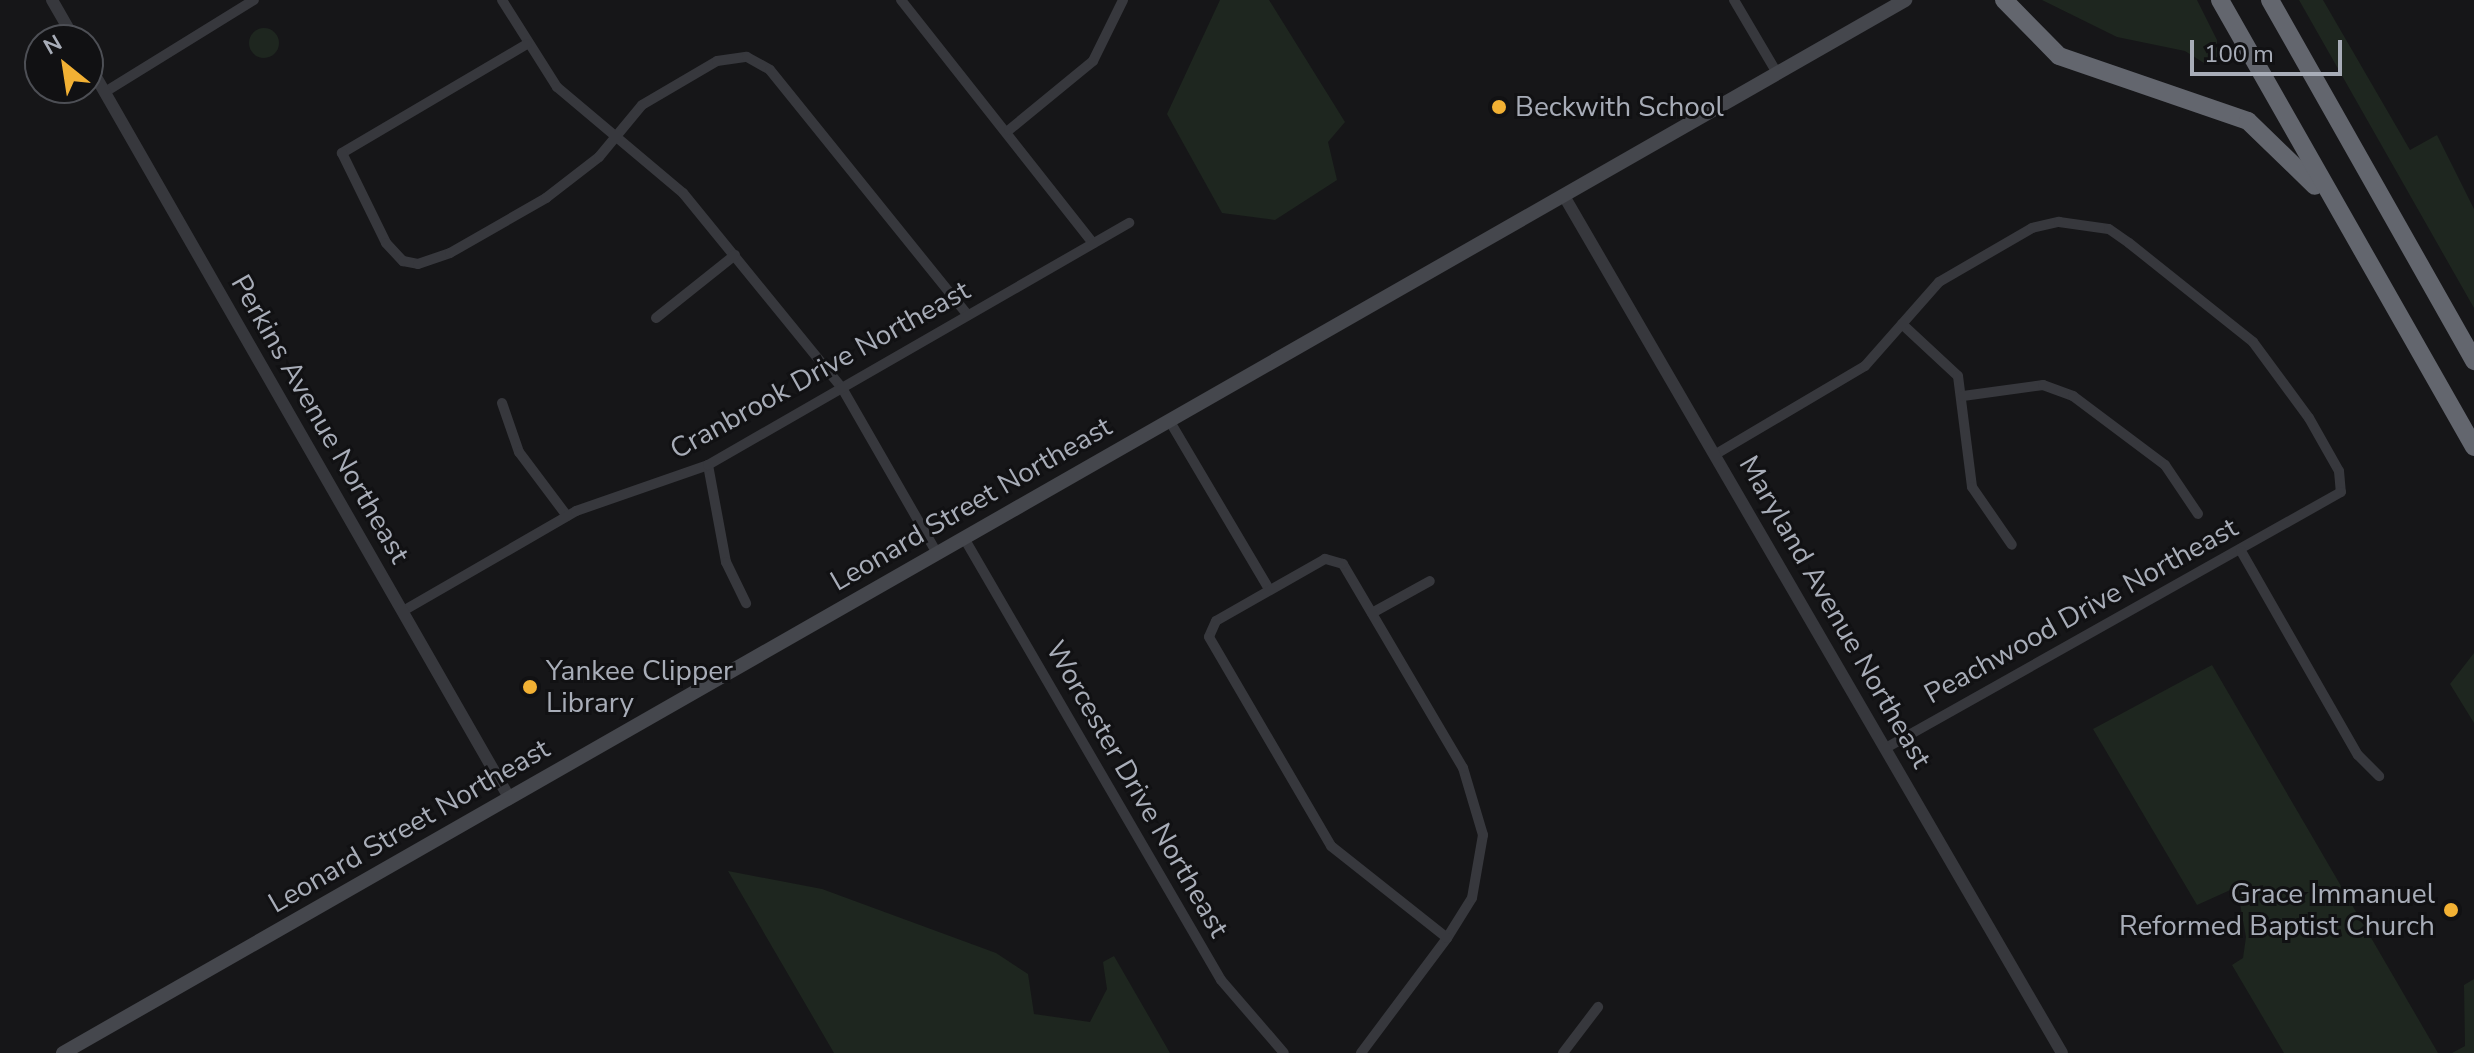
<!DOCTYPE html>
<style>
body{margin:0}
#map{position:relative;width:2474px;height:1053px;overflow:hidden;background:#161618;font-family:"Nunito Sans",sans-serif}
div>[style]{position:absolute}
[style*='--x']{left:calc(var(--x)*1px);top:calc(var(--y)*1px);width:calc(var(--w)*1px);rotate:calc(var(--a)*1deg)}
.green>*{inset:0;background:#1e261f}
.round{border-radius:50%}
.minor>*{height:10px;margin:-5px;padding:0 5px;transform-origin:5px;border-radius:5px;background:#37383d}
.tertiary>*{height:12px;margin:-6px;padding:0 6px;transform-origin:6px;border-radius:6px;background:#37383d}
.secondary>*{height:14px;margin:-7px;padding:0 7px;transform-origin:7px;border-radius:7px;background:#45474d}
.motorway>*{height:18px;margin:-9px;padding:0 9px;transform-origin:9px;border-radius:9px;background:#63666e}
.dots>*{width:22px;height:22px;translate:-50% -50%;box-sizing:border-box;border:4px solid #111113;border-radius:50%}
span{translate:-50% -50%;white-space:nowrap;text-align:center;line-height:1.15;-webkit-text-stroke:6px #111113;paint-order:stroke}
.poi-label{font-size:28px;color:#a8adb8}
.left{translate:0 -50%;text-align:left}
.right{translate:-100% -50%;text-align:right}
.street-label{font-size:28px;color:#a8adb8}
.north{position:absolute;left:24px;top:24px;width:80px;height:80px;box-sizing:border-box;background:#111113;border:2px solid #4d4f55;border-radius:50%;rotate:330deg;font-size:22px;font-weight:700;line-height:32px;text-align:center;color:#a8adb8}
.north::after{content:'';display:block;margin:auto;width:28px;height:36px;background:#f2b134;clip-path:polygon(50% 0,100% 100%,50% 72%,0 100%)}
.scale{position:absolute;left:2190px;top:40px;width:152px;height:36px;box-sizing:border-box;border:4px solid #a8adb8;border-top:0;padding-left:10px;font-size:24px;line-height:28px;white-space:nowrap;color:#a8adb8;-webkit-text-stroke:6px #111113;paint-order:stroke}
</style>
<div id="map">
<div class="green">
<div style="clip-path:polygon(1220px 0,1269px 0,1345px 122px,1328px 142px,1337px 180px,1275px 220px,1222px 213px,1167px 114px)"></div>
<div style="clip-path:polygon(2042px 0,2197px 0,2217px 40px,2217px 58px,2207px 65px,2185px 51px,2117px 37px)"></div>
<div style="clip-path:polygon(2299px 0,2323px 0,2410px 150px,2437px 135px,2474px 209px,2474px 308px)"></div>
<div class="round" style="left:249px;top:28px;width:30px;height:30px"></div>
<div style="clip-path:polygon(2474px 653px,2474px 723px,2450px 684px)"></div>
<div style="clip-path:polygon(2212px 665px,2316px 843px,2438px 1053px,2284px 1053px,2232px 965px,2243px 958px,2246px 937px,2237px 887px,2197px 905px,2093px 729px)"></div>
<div style="clip-path:polygon(728px 871px,822px 889px,996px 953px,1028px 974px,1034px 1014px,1090px 1022px,1107px 989px,1103px 962px,1114px 956px,1170px 1053px,834px 1053px)"></div>
<div style="clip-path:polygon(2474px 979px,2474px 1053px,2452px 1053px,2465px 1046px,2464px 985px)"></div>
</div>
<div class="minor">
<div style="--x:502;--y:0;--w:103;--a:57.7"></div>
<div style="--x:557;--y:87;--w:165;--a:40.1"></div>
<div style="--x:683;--y:193;--w:252;--a:50.8"></div>
<div style="--x:842;--y:388;--w:190;--a:60.1"></div>
<div style="--x:901;--y:0;--w:310;--a:51.7"></div>
<div style="--x:1734;--y:0;--w:85;--a:59.5"></div>
<div style="--x:527;--y:44;--w:215;--a:149.5"></div>
<div style="--x:342;--y:153;--w:100;--a:63.9"></div>
<div style="--x:386;--y:243;--w:25;--a:47"></div>
<div style="--x:403;--y:261;--w:15;--a:11"></div>
<div style="--x:418;--y:264;--w:34;--a:-19"></div>
<div style="--x:450;--y:253;--w:111;--a:-29.8"></div>
<div style="--x:546;--y:198;--w:67;--a:-37.7"></div>
<div style="--x:599;--y:157;--w:67;--a:-50.4"></div>
<div style="--x:642;--y:105;--w:87;--a:-30.4"></div>
<div style="--x:717;--y:61;--w:30;--a:-8"></div>
<div style="--x:747;--y:57;--w:26;--a:29"></div>
<div style="--x:770;--y:70;--w:315;--a:51.1"></div>
<div style="--x:105;--y:92;--w:175;--a:-31.7"></div>
<div style="--x:1009;--y:130;--w:109;--a:-39.4"></div>
<div style="--x:1093;--y:61;--w:68;--a:-63.8"></div>
<div style="--x:656;--y:318;--w:101;--a:-38.6"></div>
<div style="--x:1902;--y:324;--w:76;--a:42.9"></div>
<div style="--x:1958;--y:376;--w:112;--a:82.8"></div>
<div style="--x:1972;--y:487;--w:70;--a:55.4"></div>
<div style="--x:1963;--y:396;--w:81;--a:-7.8"></div>
<div style="--x:2043;--y:385;--w:32;--a:20"></div>
<div style="--x:2073;--y:396;--w:115;--a:36.9"></div>
<div style="--x:2165;--y:465;--w:59;--a:56"></div>
<div style="--x:502;--y:403;--w:52;--a:70.9"></div>
<div style="--x:519;--y:452;--w:80;--a:53.1"></div>
<div style="--x:1169;--y:420;--w:196;--a:59.4"></div>
<div style="--x:1716;--y:454;--w:173;--a:-30.6"></div>
<div style="--x:1865;--y:366;--w:112;--a:-48.6"></div>
<div style="--x:1939;--y:282;--w:108;--a:-30.1"></div>
<div style="--x:2032;--y:228;--w:28;--a:-13"></div>
<div style="--x:2059;--y:222;--w:50;--a:8"></div>
<div style="--x:2109;--y:229;--w:24;--a:35"></div>
<div style="--x:2129;--y:243;--w:159;--a:38.6"></div>
<div style="--x:2253;--y:342;--w:94;--a:53.6"></div>
<div style="--x:2309;--y:418;--w:61;--a:60.5"></div>
<div style="--x:2339;--y:471;--w:21;--a:85"></div>
<div style="--x:2341;--y:492;--w:522;--a:150.64"></div>
<div style="--x:708;--y:465;--w:99;--a:79.5"></div>
<div style="--x:726;--y:562;--w:46;--a:64"></div>
<div style="--x:964;--y:538;--w:511;--a:59.82"></div>
<div style="--x:1221;--y:980;--w:96;--a:49.2"></div>
<div style="--x:2241;--y:551;--w:235;--a:60.2"></div>
<div style="--x:2358;--y:755;--w:30;--a:45"></div>
<div style="--x:403;--y:611;--w:200;--a:-30"></div>
<div style="--x:576;--y:511;--w:140;--a:-19.2"></div>
<div style="--x:708;--y:465;--w:486;--a:-29.9"></div>
<div style="--x:1372;--y:613;--w:66;--a:-28.9"></div>
<div style="--x:1361;--y:1053;--w:144;--a:-53.2"></div>
<div style="--x:1447;--y:938;--w:47;--a:-58"></div>
<div style="--x:1472;--y:898;--w:64;--a:-80.1"></div>
<div style="--x:1483;--y:835;--w:70;--a:-106.6"></div>
<div style="--x:1463;--y:768;--w:237;--a:-120.5"></div>
<div style="--x:1343;--y:564;--w:19;--a:-164"></div>
<div style="--x:1325;--y:559;--w:125;--a:150.4"></div>
<div style="--x:1216;--y:621;--w:17;--a:114"></div>
<div style="--x:1209;--y:637;--w:242;--a:59.7"></div>
<div style="--x:1331;--y:846;--w:148;--a:38.4"></div>
<div style="--x:1563;--y:1053;--w:58;--a:-52.7"></div>
</div>
<div class="tertiary">
<div style="--x:52;--y:0;--w:46;--a:60.1"></div>
<div style="--x:88;--y:63;--w:848;--a:60.17"></div>
<div style="--x:1564;--y:196;--w:991;--a:59.84"></div>
</div>
<div class="secondary">
<div style="--x:63;--y:1053;--w:2122;--a:-29.75"></div>
</div>
<div class="motorway">
<div style="--x:2004;--y:0;--w:78;--a:45.5"></div>
<div style="--x:2059;--y:56;--w:200;--a:19"></div>
<div style="--x:2248;--y:121;--w:93;--a:44.1"></div>
<div style="--x:2220;--y:0;--w:514;--a:60.39"></div>
<div style="--x:2270;--y:0;--w:415;--a:60.5"></div>
</div>
<div class="dots">
<div style="left:1499px;top:107px;background:#f2b134"></div>
<div style="left:530px;top:687px;background:#f2b134"></div>
<div style="left:2451px;top:910px;background:#f2b134"></div>
</div>
<div class="poi-label">
<span class="left" style="left:1515px;top:107px">Beckwith School</span>
<span class="left" style="left:546px;top:687px">Yankee Clipper<br>Library</span>
<span class="right" style="left:2435px;top:910px">Grace Immanuel<br>Reformed Baptist Church</span>
</div>
<div class="street-label">
<span style="left:820px;top:370px;rotate:-29deg">Cranbrook Drive Northeast</span>
<span style="left:320px;top:419px;rotate:60deg">Perkins Avenue Northeast</span>
<span style="left:971px;top:504px;rotate:-30deg">Leonard Street Northeast</span>
<span style="left:2081px;top:611px;rotate:-29deg">Peachwood Drive Northeast</span>
<span style="left:1835px;top:612px;rotate:60deg">Maryland Avenue Northeast</span>
<span style="left:1137px;top:789px;rotate:60deg">Worcester Drive Northeast</span>
<span style="left:409px;top:826px;rotate:-30deg">Leonard Street Northeast</span>
</div>
<div class="north">N</div>
<div class="scale">100 m</div>
</div>
